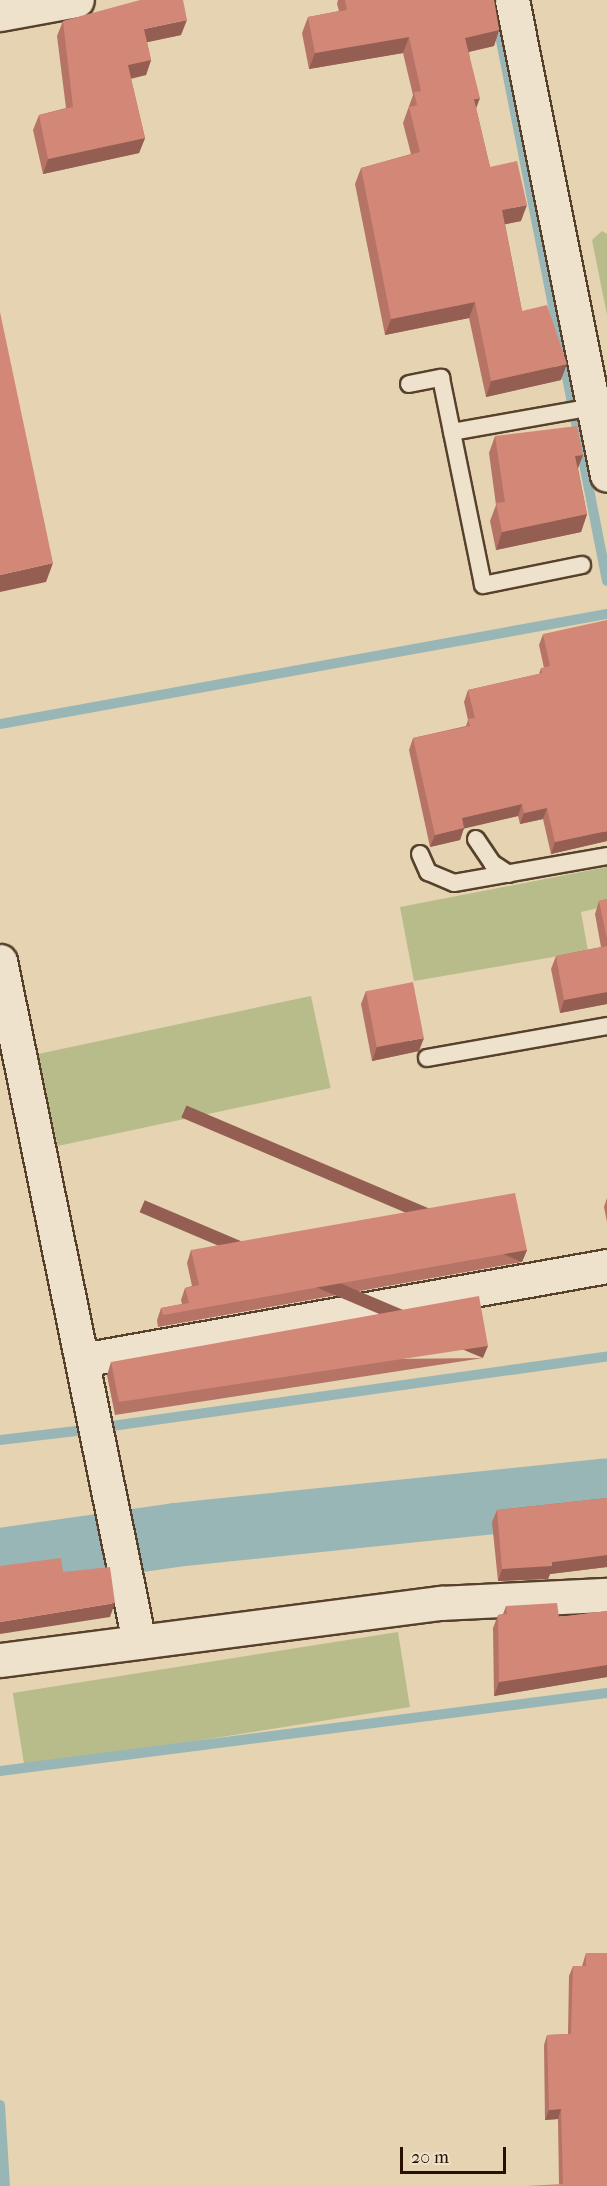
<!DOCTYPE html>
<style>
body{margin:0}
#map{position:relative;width:607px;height:2186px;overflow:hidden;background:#e5d3b1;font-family:"IM FELL French Canon",serif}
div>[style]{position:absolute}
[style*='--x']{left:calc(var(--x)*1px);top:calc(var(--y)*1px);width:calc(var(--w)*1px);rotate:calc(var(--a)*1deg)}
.green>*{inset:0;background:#b7bc8a;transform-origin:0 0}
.stream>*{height:10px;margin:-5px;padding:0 5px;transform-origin:5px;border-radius:5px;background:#99b6b6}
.river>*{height:64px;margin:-32px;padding:0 32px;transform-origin:32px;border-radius:32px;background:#99b6b6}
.roads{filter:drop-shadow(2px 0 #57412c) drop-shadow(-2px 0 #57412c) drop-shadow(0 2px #57412c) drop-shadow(0 -2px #57412c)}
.service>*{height:16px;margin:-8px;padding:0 8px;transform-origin:8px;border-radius:8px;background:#eee2cc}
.minor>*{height:33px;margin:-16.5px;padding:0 16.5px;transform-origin:16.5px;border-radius:16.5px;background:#eee2cc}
.tertiary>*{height:33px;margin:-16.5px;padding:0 16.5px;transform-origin:16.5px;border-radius:16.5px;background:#eee2cc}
.wall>*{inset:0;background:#b57466}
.shaded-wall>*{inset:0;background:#945e53;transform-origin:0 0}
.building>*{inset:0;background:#d38777;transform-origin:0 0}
span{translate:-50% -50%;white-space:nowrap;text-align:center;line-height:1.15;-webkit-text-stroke:4.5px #eee2cc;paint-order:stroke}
.scale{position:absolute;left:400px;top:2147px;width:106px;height:27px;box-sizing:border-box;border:3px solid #281000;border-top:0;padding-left:8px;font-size:18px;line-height:21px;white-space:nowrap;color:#281000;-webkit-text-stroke:4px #eee2cc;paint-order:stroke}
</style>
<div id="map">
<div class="green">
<div style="clip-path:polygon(602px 231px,607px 234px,607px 315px,592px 240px)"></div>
<div style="clip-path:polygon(607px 867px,607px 906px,581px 912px,588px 951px,414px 981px,400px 907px)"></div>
<div style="left:311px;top:996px;width:94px;height:279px;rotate:78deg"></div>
<div style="left:398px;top:1632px;width:76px;height:390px;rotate:81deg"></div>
</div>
<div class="stream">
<div style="--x:493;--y:0;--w:592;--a:78.9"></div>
<div style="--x:0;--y:724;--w:617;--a:-10.27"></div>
<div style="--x:112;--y:1426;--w:500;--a:-8"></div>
<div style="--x:0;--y:1440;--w:85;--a:-6.8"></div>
<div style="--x:0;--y:1771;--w:612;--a:-7.32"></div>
<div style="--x:0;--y:2105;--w:81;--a:86.5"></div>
</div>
<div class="river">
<div style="--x:0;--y:1560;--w:177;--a:-8.1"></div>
<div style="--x:175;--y:1535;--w:434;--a:-5.9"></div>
</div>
<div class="roads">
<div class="service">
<div style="--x:409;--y:384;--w:33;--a:-11"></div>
<div style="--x:441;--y:378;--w:211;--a:78.5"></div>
<div style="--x:483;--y:585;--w:101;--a:-11.4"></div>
<div style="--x:452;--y:432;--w:143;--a:-10.1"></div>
<div style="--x:476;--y:839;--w:29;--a:56"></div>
<div style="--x:492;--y:863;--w:20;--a:33"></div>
<div style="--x:420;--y:854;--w:20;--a:66"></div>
<div style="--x:428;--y:872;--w:28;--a:23"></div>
<div style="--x:454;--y:883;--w:155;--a:-10"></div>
<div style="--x:427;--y:1058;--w:183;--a:-10.1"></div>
</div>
<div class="minor">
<div style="--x:512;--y:0;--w:484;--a:78.7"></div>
<div style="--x:0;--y:961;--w:695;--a:78.46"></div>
<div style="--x:82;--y:1360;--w:533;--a:-10.15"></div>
<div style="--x:0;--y:1660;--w:445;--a:-7.4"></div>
<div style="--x:441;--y:1603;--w:166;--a:-2.8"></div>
</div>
<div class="tertiary">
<div style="--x:0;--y:14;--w:78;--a:-10.3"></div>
</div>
</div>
<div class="wall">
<div style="clip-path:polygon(338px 0,494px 0,499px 30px,494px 46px,469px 52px,476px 108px,490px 167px,521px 221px,505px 224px,522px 311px,561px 380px,486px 397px,469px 318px,385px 335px,355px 184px,361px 168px,411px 154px,403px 123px,413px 95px,403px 53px,309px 69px,302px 33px,308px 17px,339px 11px,337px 4px)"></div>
<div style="clip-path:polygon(63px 21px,181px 35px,147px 42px,151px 60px,146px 75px,131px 79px,145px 138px,139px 153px,43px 174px,33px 130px,39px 115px,66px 108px,57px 36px)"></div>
<div style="clip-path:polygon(495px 436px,583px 455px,578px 468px,587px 514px,581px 532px,496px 550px,490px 521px,496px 505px,489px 453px)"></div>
<div style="clip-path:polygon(543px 634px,607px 841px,551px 854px,543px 819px,520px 824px,518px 816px,464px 828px,460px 840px,430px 847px,409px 750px,413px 738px,466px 726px,468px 720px,464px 702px,468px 690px,539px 674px,541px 668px,544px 668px,539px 645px)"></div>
<div style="clip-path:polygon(607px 899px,607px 1004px,560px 1013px,551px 969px,556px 956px,601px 947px,595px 914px,599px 901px)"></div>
<div style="clip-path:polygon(366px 991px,419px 1051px,372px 1061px,361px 1004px)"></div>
<div style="clip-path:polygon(607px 1198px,607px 1222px,604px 1207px)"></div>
<div style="clip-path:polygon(191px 1250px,527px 1250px,522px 1262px,158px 1327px,157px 1320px,161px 1308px,182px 1304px,181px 1300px,185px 1288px,192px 1286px,187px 1263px)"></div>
<div style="clip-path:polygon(483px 1358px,115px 1415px,107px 1375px,111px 1362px)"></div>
<div style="clip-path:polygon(607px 1498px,607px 1567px,550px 1574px,548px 1579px,498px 1581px,492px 1522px,497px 1510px)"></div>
<div style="clip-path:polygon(506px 1606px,559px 1617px,607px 1611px,607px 1677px,494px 1696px,493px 1628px,498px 1615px,503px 1614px)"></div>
<div style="clip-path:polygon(586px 1953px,607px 2186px,559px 2184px,558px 2119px,545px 2120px,544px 2045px,547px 2035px,568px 2034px,569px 1976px,573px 1966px,582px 1966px)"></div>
</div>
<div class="shaded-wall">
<div style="clip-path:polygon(187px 20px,181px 35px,139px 44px,144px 29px)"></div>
<div style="clip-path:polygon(499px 30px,494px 46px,459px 54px,465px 38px)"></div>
<div style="clip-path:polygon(409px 37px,403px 53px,309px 69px,315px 53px)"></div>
<div style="clip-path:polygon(151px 60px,146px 75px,122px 80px,128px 65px)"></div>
<div style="clip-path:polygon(480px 98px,474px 114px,474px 99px)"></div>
<div style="clip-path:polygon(145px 138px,139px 153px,43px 174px,48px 159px)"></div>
<div style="clip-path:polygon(527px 205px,521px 221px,497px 226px,502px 210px)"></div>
<div style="clip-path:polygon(475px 302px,469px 318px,385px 335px,391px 319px)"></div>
<div style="clip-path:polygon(567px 364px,561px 380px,486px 397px,491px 381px)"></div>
<div style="clip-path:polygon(583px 455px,576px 473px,575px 456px)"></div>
<div style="clip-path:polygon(587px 514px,581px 532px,496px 550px,502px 532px)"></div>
<div style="clip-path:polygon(53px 563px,46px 582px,0 592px,0 575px)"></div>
<div style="clip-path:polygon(522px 804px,518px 816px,458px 830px,462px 818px)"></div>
<div style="clip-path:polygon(547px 808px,543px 819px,520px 824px,524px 813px)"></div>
<div style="clip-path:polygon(464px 828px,460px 840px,430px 847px,435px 835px)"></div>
<div style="clip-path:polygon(607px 831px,607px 841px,551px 854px,555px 842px)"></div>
<div style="clip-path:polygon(607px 992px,607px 1004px,560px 1013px,564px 1000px)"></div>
<div style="clip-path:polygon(424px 1038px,419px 1051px,372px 1061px,377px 1047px)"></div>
<div style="left:527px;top:1250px;width:13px;height:370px;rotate:113deg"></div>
<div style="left:488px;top:1346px;width:13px;height:373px;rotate:113deg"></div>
<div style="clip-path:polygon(607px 1555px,607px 1567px,550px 1574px,548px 1579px,498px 1581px,502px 1569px)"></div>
<div style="clip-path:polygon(115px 1603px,110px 1617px,0 1634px,0 1622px)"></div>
<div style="clip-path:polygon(607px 1665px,607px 1677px,494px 1696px,499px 1682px)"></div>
<div style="clip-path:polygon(561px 2109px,558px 2119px,545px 2120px,549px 2110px)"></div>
</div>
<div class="building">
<div style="clip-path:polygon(140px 0,183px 0,187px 20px,144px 29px,151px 60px,128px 65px,145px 138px,48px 159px,39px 115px,73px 107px,63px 21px)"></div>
<div style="clip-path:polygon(345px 0,494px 0,499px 30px,465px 38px,480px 98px,474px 99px,490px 167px,517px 161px,527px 205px,502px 210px,522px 311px,547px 305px,567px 364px,491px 381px,475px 302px,391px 319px,361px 168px,420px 152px,409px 107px,417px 105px,414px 92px,421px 91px,409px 37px,315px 53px,308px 17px,347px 10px)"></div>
<div style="clip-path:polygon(0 312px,53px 563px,0 575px)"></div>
<div style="clip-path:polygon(577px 426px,583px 455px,575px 456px,587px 514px,502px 532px,496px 503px,505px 502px,495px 436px)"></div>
<div style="clip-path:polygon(607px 620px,607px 831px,555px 842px,547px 808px,524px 813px,522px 804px,462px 818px,464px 828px,435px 835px,413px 738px,470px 726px,468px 719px,475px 718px,468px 690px,542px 673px,541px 668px,550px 666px,543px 634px)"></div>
<div style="clip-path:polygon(607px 899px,607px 939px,599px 901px)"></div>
<div style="clip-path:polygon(607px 946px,607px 992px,564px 1000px,556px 956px)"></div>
<div style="left:413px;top:982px;width:57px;height:48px;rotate:79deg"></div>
<div style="clip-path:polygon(515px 1193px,527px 1250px,163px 1315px,161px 1308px,189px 1303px,185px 1288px,199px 1285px,191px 1250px)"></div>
<div style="clip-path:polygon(479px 1296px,488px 1346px,119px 1402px,111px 1362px)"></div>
<div style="clip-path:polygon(607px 1498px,607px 1555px,552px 1562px,552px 1566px,502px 1569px,497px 1510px)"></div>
<div style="clip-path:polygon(61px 1558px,63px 1572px,110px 1567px,115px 1603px,0 1622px,0 1566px)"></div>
<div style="clip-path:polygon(557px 1603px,559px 1617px,607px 1611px,607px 1665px,499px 1682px,498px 1615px,507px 1614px,506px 1606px)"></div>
<div style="clip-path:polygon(586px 1953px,607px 1953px,607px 2186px,525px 2186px,563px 2184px,561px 2109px,549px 2110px,547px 2035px,571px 2034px,573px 1966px,586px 1966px)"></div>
</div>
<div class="scale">20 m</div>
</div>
